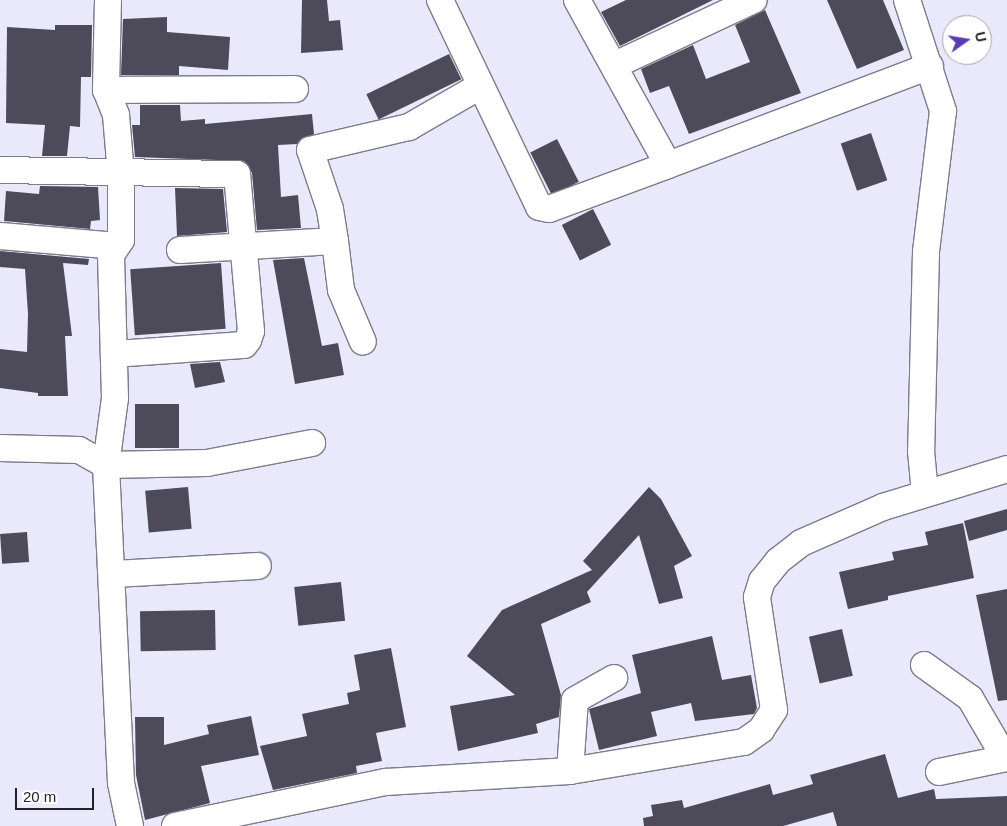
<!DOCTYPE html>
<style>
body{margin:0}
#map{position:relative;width:1007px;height:826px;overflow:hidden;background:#eae9fb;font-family:Helvetica,sans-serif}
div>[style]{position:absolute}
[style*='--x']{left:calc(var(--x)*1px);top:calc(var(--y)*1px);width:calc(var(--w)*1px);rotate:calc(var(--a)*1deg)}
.building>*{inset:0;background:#4d4b5a;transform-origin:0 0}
.roads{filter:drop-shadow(1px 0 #7d7b8b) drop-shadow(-1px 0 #7d7b8b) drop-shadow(0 1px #7d7b8b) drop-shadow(0 -1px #7d7b8b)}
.minor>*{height:26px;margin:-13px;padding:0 13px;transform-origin:13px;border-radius:13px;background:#fff}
span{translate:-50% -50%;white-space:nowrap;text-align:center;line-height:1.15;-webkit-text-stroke:5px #fff;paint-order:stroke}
.north{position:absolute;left:942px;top:15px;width:50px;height:50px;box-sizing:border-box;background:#fff;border:1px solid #a7a7a9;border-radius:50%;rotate:77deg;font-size:14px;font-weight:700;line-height:20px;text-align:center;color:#232229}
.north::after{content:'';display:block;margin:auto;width:18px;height:22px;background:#5c3ab2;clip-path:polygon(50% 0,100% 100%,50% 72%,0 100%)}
.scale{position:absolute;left:15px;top:788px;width:79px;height:22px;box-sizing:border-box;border:2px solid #232229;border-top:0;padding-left:6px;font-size:15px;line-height:18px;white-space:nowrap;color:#232229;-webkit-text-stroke:4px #fff;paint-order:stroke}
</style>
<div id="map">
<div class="building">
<div style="clip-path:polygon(302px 0,327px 0,329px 21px,340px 20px,343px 50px,301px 53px)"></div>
<div style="clip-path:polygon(626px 0,713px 0,620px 46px,601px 12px)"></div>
<div style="clip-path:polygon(827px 0,883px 0,904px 50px,857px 69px)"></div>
<div style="clip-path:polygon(765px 10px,801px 93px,689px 134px,669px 86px,650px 93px,641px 69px,693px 45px,706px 79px,750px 62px,735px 25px)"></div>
<div style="clip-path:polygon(167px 17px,167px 32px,230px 37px,228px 70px,179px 66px,179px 75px,121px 75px,123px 19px)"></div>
<div style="clip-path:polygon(55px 25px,92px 25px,91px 77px,81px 77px,80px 127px,70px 126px,67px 156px,42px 156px,45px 125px,6px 123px,7px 27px,55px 30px)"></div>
<div style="left:449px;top:54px;width:28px;height:92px;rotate:64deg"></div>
<div style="clip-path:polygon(140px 105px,180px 105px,181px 121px,205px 119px,205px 124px,312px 114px,314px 134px,297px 144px,278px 145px,281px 197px,298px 195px,301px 228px,257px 230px,252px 173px,244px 161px,135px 157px,132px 125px,140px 125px)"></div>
<div style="left:871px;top:133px;width:50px;height:32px;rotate:71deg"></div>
<div style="left:557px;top:139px;width:48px;height:30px;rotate:63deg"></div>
<div style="clip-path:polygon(40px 186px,98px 187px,100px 220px,91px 221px,90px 229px,4px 221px,6px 191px,39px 194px)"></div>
<div style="clip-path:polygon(175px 188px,223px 189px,227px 232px,177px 236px)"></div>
<div style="left:593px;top:209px;width:40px;height:35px;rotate:63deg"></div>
<div style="clip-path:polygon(0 251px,89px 259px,88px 265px,63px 263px,72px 336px,65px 336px,68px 396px,38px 396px,38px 393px,0 388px,0 349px,27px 352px,28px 314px,25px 269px,0 267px)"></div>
<div style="clip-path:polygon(304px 258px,322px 346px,338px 343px,344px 375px,295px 384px,273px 260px)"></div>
<div style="left:221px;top:263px;width:66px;height:91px;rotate:86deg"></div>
<div style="clip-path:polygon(220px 362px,225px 382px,195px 388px,190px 364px)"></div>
<div style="left:135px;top:404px;width:44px;height:44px"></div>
<div style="left:188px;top:487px;width:42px;height:43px;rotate:85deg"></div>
<div style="clip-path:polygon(649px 487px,661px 499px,692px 556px,674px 566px,683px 598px,659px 604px,639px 535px,587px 592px,591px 602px,541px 624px,561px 695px,559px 717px,536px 724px,538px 733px,458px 751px,450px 706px,515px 695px,467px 656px,502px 610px,592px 570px,583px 561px)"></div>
<div style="clip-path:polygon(1007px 509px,1007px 530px,969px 541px,964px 521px)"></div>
<div style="clip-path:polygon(963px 523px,974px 578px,888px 596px,888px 600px,848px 609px,839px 572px,894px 560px,892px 552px,928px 545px,925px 532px)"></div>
<div style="left:27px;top:532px;width:30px;height:27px;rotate:86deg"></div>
<div style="left:341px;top:582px;width:39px;height:47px;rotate:84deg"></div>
<div style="clip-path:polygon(1007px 589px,1007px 700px,998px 701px,976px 595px)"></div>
<div style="left:215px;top:610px;width:40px;height:75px;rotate:89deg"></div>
<div style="left:842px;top:629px;width:48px;height:34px;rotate:77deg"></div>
<div style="clip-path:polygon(712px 636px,722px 680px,751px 675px,757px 708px,754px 714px,695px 721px,691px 703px,651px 712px,657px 736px,599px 750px,589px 709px,641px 693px,632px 655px)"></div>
<div style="clip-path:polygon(391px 648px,406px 727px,376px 733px,382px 761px,356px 766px,357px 773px,273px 790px,260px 746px,307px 736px,302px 714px,349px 704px,347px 693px,360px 690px,354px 655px)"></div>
<div style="clip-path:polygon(251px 716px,259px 755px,201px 766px,210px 803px,145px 820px,136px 775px,135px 717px,164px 717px,164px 745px,209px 734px,207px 725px)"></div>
<div style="clip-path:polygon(885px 754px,898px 798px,934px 789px,936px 799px,1007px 796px,1007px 826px,837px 826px,833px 812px,783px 826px,644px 826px,643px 818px,653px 816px,651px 805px,682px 800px,684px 808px,770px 784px,773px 795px,813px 784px,810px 775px)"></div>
</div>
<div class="roads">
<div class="minor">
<div style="--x:108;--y:0;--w:90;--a:91.3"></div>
<div style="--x:106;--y:90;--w:27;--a:68"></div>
<div style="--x:116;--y:115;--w:59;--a:85.2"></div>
<div style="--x:121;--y:174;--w:66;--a:90"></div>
<div style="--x:121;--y:240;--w:18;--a:124"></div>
<div style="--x:111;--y:255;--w:143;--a:88.4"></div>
<div style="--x:115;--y:398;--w:68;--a:97.7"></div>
<div style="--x:106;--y:465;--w:318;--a:87.3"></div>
<div style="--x:121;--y:783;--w:44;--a:78.2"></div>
<div style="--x:440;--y:0;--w:229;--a:64.4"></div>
<div style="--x:539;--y:207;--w:10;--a:11"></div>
<div style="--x:549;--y:209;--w:127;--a:-20.3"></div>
<div style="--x:577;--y:0;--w:188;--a:61.1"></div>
<div style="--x:668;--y:165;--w:280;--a:-20.7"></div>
<div style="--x:907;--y:0;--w:117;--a:72"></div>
<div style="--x:943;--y:111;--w:142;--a:96.9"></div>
<div style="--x:926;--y:252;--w:199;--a:91.4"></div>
<div style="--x:921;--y:451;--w:42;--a:84.6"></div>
<div style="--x:615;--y:65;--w:153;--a:-25.1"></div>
<div style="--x:106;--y:90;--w:189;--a:-0.3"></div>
<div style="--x:0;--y:170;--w:237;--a:1"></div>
<div style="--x:237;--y:174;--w:158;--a:84.9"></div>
<div style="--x:251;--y:331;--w:9;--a:108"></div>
<div style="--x:248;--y:340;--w:6;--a:129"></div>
<div style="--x:244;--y:345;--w:129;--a:176"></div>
<div style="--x:0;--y:236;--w:116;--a:4.9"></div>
<div style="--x:335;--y:241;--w:49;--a:83"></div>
<div style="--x:341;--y:290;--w:56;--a:67.1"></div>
<div style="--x:180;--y:250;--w:155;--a:-3.3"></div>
<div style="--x:335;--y:241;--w:32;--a:-99"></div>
<div style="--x:330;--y:209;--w:62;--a:-108.7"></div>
<div style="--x:310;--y:150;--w:102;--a:-13.1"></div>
<div style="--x:409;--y:127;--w:82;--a:-30"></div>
<div style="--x:0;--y:448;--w:79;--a:1.5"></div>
<div style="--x:79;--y:450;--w:31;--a:29"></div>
<div style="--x:106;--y:465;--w:101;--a:-1.1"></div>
<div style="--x:207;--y:463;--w:107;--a:-10.8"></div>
<div style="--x:114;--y:574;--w:144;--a:-3.2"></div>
<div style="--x:924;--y:665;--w:57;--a:35.7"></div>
<div style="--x:970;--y:698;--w:69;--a:59.7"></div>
<div style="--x:570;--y:771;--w:71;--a:-86"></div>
<div style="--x:575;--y:700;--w:45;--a:-29.4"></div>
<div style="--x:939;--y:772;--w:69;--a:-11.6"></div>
<div style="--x:175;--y:826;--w:216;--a:-11.8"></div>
<div style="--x:386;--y:782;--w:184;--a:-3.4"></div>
<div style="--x:570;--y:771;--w:176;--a:-9.5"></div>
<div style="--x:744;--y:742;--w:21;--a:-35"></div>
<div style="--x:761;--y:730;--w:24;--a:-57"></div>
<div style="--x:774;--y:710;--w:114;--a:-98.6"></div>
<div style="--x:757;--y:597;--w:17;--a:-73"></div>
<div style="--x:762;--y:581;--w:26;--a:-51"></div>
<div style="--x:778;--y:561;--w:29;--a:-38"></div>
<div style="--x:801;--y:543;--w:90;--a:-23.7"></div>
<div style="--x:883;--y:507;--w:130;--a:-17"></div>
</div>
</div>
<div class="north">U</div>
<div class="scale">20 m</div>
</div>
